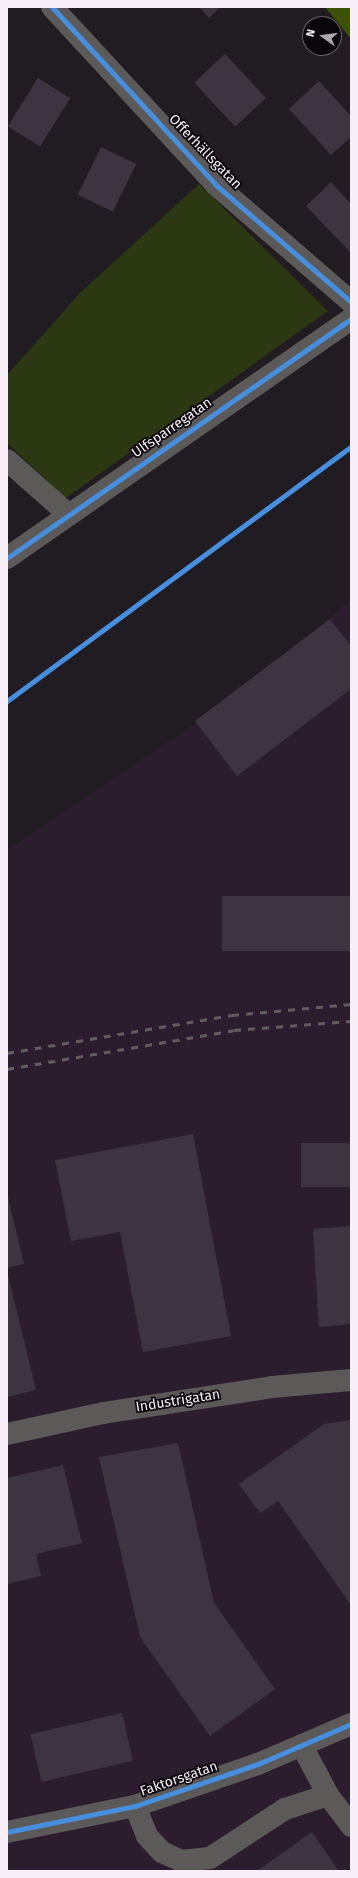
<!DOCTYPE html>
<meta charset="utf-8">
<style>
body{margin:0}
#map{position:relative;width:358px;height:1878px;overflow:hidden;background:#211b22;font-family:"Fira Sans",sans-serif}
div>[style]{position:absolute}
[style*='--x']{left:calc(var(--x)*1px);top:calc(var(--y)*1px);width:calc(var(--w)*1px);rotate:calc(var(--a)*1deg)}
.built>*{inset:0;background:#2c1d2e}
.green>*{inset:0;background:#2c3811}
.forest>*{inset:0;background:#3e5108}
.building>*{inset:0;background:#3d3442;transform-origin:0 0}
.minor>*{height:22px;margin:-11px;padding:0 11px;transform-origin:11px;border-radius:11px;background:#5c5959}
.rail>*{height:3px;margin-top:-1.5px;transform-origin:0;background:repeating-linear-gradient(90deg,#615c5e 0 7px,transparent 0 14px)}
.cycleway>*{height:5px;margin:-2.5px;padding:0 2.5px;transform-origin:2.5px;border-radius:2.5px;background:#468fdf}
span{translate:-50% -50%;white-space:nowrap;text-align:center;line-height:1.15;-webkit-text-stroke:3.5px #0a060b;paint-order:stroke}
.street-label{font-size:14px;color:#f7eef7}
.frame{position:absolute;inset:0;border:8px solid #f7eef7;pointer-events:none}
.north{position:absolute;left:302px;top:16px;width:40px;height:40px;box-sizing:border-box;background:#0a060b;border:1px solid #696369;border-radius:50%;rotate:284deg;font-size:11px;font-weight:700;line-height:16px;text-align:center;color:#f7eef7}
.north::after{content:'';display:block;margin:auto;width:14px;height:18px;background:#aca4ac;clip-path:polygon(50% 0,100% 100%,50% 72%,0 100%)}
</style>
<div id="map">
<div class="built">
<div style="clip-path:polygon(351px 600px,351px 1871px,7px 1871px,7px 850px,217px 709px)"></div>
</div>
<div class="green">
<div style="clip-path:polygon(199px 184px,328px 311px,66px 498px,7px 443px,7px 375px,81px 292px)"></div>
</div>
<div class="forest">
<div style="clip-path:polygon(325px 7px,351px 7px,351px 39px)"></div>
</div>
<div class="building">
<div style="clip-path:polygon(199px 7px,220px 7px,209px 18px)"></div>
<div style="left:225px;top:54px;width:60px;height:42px;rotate:47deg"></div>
<div style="left:38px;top:78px;width:38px;height:57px;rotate:32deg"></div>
<div style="clip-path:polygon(319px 81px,351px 116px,351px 137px,331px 155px,289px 109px)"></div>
<div style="left:101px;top:147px;width:39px;height:53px;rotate:26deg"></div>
<div style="clip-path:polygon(331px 182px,351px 204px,351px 253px,306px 206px)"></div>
<div style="clip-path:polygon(330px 619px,351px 646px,351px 689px,237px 776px,195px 721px)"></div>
<div style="left:351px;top:896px;width:55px;height:129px;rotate:90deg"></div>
<div style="clip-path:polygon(193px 1134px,231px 1336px,143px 1352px,120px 1232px,71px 1241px,55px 1160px)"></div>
<div style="left:351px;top:1143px;width:44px;height:50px;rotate:90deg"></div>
<div style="clip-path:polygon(7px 1193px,24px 1264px,7px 1268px)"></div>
<div style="clip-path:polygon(351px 1226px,351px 1324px,319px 1327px,313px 1229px)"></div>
<div style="clip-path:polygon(7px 1271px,36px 1390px,7px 1397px)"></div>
<div style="clip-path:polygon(351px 1420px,351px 1605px,278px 1501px,260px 1513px,239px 1484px,324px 1424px)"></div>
<div style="clip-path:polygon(178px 1443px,214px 1603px,275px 1689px,210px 1736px,140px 1637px,99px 1457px)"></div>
<div style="clip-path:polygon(63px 1465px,82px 1543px,36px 1554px,41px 1576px,7px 1584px,7px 1478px)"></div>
<div style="left:122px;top:1713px;width:49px;height:94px;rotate:77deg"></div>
<div style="clip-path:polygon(312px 1832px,339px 1871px,257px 1871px)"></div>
</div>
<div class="minor">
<div style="--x:52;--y:7;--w:242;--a:47.3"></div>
<div style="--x:216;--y:185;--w:179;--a:40.9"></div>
<div style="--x:7;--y:460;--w:81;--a:41.5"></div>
<div style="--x:7;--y:558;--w:419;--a:-34.8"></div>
<div style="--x:7;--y:1434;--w:98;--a:-12.3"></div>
<div style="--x:103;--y:1413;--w:171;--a:-8.7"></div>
<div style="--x:272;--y:1387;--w:79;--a:-5.1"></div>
<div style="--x:302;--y:1746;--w:55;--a:62"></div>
<div style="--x:328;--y:1795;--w:39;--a:53"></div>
<div style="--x:135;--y:1806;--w:32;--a:68"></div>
<div style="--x:147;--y:1836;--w:22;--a:47"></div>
<div style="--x:162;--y:1852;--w:21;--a:25"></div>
<div style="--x:181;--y:1861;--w:29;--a:-6"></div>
<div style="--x:210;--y:1858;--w:90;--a:-33.2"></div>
<div style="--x:285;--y:1809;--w:45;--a:-18"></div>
<div style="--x:7;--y:1832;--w:131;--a:-11.5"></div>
<div style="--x:135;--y:1806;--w:130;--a:-18.9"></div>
<div style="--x:258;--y:1764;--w:101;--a:-23.3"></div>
</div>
<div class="rail">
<div style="--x:7;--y:1053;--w:228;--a:-9.6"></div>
<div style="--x:232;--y:1015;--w:120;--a:-5.3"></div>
<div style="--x:7;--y:1069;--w:230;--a:-9.7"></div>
<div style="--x:234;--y:1030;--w:117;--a:-4.4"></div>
</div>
<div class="cycleway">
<div style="--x:52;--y:7;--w:242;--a:47.3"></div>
<div style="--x:216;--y:185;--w:179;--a:40.9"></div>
<div style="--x:7;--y:558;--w:419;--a:-34.8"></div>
<div style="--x:7;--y:701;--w:428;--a:-36.5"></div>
<div style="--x:7;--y:1832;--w:131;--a:-11.5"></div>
<div style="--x:135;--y:1806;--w:130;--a:-18.9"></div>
<div style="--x:258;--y:1764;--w:101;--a:-23.3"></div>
</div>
<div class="street-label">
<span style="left:205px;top:152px;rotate:46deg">Offerhällsgatan</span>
<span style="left:172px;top:428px;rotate:-35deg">Ulfsparregatan</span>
<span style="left:178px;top:1401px;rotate:-9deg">Industrigatan</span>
<span style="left:179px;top:1779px;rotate:-19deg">Faktorsgatan</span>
</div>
<div class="frame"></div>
<div class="north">N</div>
</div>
